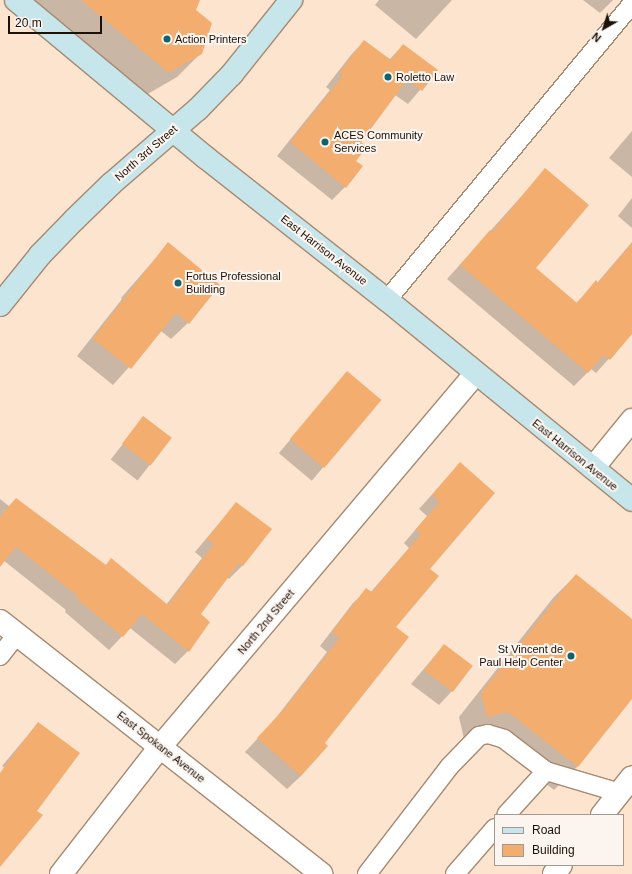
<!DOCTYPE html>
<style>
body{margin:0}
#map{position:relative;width:632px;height:874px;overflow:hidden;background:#fce4cf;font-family:Arial,sans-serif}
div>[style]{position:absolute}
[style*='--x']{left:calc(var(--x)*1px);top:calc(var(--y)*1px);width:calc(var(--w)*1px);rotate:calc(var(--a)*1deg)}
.shadow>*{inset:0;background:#0003;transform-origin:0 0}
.building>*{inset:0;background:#f2ad6f;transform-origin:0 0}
.roads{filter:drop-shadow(1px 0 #a68a72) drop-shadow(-1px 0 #a68a72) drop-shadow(0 1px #a68a72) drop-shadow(0 -1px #a68a72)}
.service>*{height:18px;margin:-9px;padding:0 9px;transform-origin:9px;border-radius:9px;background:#fff}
.minor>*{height:22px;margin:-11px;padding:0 11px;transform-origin:11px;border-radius:11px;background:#fff}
.secondary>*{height:22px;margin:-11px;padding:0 11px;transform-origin:11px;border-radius:11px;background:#c7e6eb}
.dots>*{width:11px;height:11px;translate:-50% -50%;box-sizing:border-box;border:2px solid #fbf4ef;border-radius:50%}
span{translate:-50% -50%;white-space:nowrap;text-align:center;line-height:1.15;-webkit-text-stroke:4px #fbf4ef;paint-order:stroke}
.poi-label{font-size:11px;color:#1c1108}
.left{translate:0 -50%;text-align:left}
.right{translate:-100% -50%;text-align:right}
.street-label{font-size:11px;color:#1c1108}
.legend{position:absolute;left:494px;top:814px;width:130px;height:52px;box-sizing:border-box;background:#fbf4ef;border:1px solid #a29993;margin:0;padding:5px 7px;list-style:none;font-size:12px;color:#1c1108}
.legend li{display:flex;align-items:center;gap:8px;height:20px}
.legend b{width:20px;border:1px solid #a29993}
.north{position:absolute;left:584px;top:8px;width:40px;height:40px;-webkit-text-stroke:3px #fbf4ef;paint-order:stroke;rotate:219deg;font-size:11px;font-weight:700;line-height:16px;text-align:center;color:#1c1108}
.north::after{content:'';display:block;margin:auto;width:14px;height:18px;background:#1c1108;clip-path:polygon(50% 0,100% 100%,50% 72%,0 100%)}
.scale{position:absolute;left:8px;top:16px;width:94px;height:18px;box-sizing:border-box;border:2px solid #1c1108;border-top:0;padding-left:5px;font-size:12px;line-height:14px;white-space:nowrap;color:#1c1108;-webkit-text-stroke:3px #fbf4ef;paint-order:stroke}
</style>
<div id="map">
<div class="shadow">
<div style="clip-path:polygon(30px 0,198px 0,195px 10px,201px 53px,177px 77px,146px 95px)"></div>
<div style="clip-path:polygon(379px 0,452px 0,416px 39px,375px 5px)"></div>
<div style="clip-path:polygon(583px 0,613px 0,600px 13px)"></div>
<div style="clip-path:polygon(364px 41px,389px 60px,403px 45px,437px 70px,408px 104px,395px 95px,360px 142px,345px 187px,332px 200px,277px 156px,330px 90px,326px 87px,351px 55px)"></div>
<div style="clip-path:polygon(632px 131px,632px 177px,609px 158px)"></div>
<div style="clip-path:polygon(545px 170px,535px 268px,576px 303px,597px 283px,632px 242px,632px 333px,596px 373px,591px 369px,574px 386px,447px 279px)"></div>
<div style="clip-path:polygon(632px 198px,632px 228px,618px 216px)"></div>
<div style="clip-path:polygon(168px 244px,188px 323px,171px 339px,161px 331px,113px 385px,77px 356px,122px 299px,121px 298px)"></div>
<div style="left:347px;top:372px;width:43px;height:106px;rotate:40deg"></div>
<div style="left:144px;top:417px;width:34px;height:54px;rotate:38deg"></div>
<div style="clip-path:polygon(460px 463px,429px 569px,323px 743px,301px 776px,287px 789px,245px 752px,272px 723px,327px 652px,320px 646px,353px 603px,367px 590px,370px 593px,409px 548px,404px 543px,427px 516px,419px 509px)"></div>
<div style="clip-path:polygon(0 499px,9px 506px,16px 499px,105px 566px,112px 559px,166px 605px,202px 558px,195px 552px,236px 503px,271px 529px,242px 566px,229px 579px,227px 577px,199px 615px,209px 622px,188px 651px,175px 664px,130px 628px,109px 650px,65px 612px,66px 610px,3px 560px,0 563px)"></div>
<div style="clip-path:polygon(576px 575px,632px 620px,632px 697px,577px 767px,554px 790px,485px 735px,464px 739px,459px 717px,553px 598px)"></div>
<div style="clip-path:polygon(444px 645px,452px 691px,439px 705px,411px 684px)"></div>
<div style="clip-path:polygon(38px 723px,36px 811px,0 863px,0 775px,5px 768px,2px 766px)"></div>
</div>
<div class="building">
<div style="clip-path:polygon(81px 0,200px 0,196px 10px,212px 23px,202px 54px,169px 73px)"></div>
<div style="clip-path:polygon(364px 40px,391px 60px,403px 44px,438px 70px,422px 91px,407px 80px,361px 142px,367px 147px,356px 161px,363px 166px,346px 188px,290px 142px,343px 76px,339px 73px)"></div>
<div style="clip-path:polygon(545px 168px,589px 205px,536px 268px,577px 303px,596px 280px,598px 283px,632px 243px,632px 334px,610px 360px,604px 355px,588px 373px,460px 265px,490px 230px,492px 232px)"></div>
<div style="clip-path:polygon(168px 242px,220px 285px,189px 324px,176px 313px,131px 369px,93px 339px)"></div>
<div style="left:347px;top:371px;width:45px;height:89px;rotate:40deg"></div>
<div style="left:143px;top:416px;width:36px;height:35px;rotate:37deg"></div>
<div style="clip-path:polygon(460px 462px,495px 493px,430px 569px,439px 576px,396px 627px,409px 637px,325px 743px,328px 746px,301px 776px,257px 738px,285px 708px,340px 638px,332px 632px,366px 588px,372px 592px,421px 534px,416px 529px,440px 502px,432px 495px)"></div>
<div style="clip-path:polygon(16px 498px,106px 565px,111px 558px,168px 605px,214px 544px,207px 539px,236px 502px,272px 529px,243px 566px,239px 563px,201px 614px,210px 622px,189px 652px,142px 614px,123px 637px,77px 599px,79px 597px,16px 547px,0 567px,0 517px)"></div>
<div style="clip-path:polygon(576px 574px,632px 619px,632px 699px,578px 767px,508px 712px,487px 717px,481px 693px)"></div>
<div style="left:444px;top:644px;width:36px;height:33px;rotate:37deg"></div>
<div style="clip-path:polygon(38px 722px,80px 753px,37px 811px,43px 815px,0 867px,0 773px)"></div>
</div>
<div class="roads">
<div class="service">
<div style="--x:387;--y:300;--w:384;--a:-50.4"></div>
<div style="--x:0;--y:656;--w:28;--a:-52"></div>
<div style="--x:546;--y:771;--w:77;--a:16.6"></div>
<div style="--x:367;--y:874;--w:135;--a:-52.5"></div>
<div style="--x:449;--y:767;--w:43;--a:-45.9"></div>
<div style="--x:479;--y:736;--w:9;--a:-13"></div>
<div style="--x:488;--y:734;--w:17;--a:17"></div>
<div style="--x:504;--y:739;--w:53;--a:37.3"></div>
<div style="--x:546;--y:771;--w:59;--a:132.3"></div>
<div style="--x:455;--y:874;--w:61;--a:-49"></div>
</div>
<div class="minor">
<div style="--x:593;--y:468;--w:62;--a:-50.9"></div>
<div style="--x:0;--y:621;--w:409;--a:38.2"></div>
<div style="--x:602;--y:815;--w:48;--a:-51.7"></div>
<div style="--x:61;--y:874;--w:161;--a:-52.1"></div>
<div style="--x:160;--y:747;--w:488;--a:-49.8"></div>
<div style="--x:554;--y:874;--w:11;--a:-52"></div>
</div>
<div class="secondary">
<div style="--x:16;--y:0;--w:246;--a:39.7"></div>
<div style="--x:205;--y:157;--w:231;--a:38.2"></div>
<div style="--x:387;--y:300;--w:316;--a:39.2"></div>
<div style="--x:0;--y:305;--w:64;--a:-51.3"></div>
<div style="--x:40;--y:255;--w:49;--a:-45.8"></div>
<div style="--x:74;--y:220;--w:52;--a:-44.2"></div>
<div style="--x:111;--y:184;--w:115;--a:-40.8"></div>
<div style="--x:198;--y:109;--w:49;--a:-45.8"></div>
<div style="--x:232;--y:74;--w:95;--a:-51.4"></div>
</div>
</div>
<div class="dots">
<div style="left:167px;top:39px;background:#14626c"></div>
<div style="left:388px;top:77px;background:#14626c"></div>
<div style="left:325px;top:142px;background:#14626c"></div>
<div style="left:178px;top:283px;background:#14626c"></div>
<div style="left:571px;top:656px;background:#14626c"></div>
</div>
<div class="poi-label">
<span class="left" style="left:175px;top:39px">Action Printers</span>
<span class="left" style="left:396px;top:77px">Roletto Law</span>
<span class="left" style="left:334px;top:142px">ACES Community<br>Services</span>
<span class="left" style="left:186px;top:283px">Fortus Professional<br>Building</span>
<span class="right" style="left:563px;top:656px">St Vincent de<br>Paul Help Center</span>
</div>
<div class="street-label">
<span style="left:146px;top:153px;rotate:-41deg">North 3rd Street</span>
<span style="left:324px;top:250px;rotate:38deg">East Harrison Avenue</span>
<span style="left:575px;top:455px;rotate:39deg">East Harrison Avenue</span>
<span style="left:266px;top:622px;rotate:-50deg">North 2nd Street</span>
<span style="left:161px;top:747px;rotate:38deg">East Spokane Avenue</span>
</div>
<ul class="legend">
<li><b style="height:5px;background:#c7e6eb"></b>Road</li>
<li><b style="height:11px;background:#f2ad6f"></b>Building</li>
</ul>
<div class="north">N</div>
<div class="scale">20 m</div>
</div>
